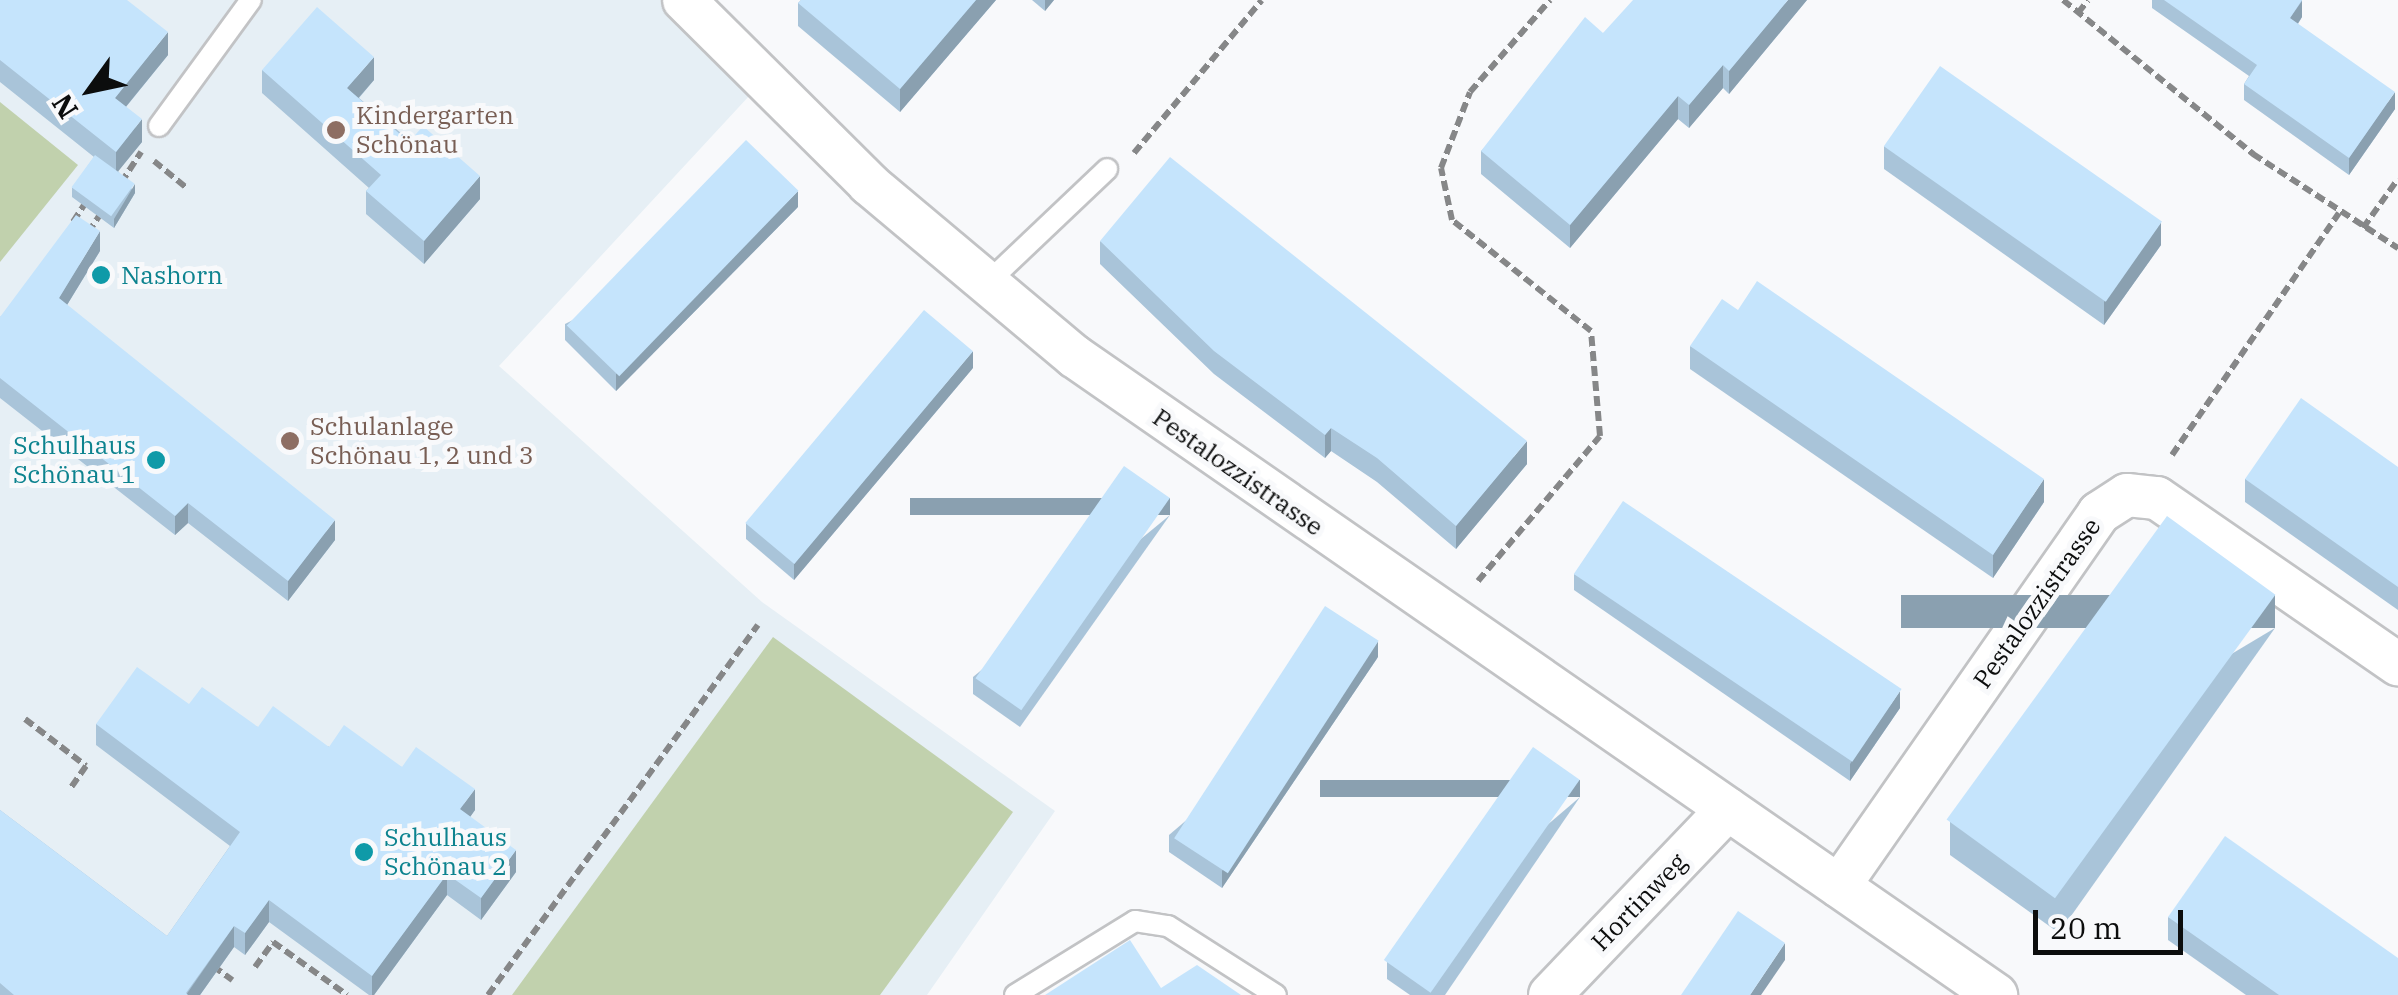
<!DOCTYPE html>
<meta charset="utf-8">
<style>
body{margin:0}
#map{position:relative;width:2398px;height:995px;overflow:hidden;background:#f8f9fb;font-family:"IBM Plex Serif",serif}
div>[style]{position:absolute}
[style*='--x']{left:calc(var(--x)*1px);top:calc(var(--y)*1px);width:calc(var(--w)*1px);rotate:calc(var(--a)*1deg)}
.built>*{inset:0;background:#e6eff5}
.green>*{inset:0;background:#c1d1ad}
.path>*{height:6px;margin-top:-3px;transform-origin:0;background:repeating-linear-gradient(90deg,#868788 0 10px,transparent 0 15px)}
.roads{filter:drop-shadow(2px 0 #c2c3c5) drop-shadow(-2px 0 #c2c3c5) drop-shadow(0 2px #c2c3c5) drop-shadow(0 -2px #c2c3c5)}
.service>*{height:20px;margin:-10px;padding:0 10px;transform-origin:10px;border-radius:10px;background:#fff}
.minor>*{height:42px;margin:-21px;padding:0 21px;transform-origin:21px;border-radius:21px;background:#fff}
.wall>*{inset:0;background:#a9c4d9}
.shaded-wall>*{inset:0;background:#8aa0b0;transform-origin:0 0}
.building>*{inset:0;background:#c5e4fc;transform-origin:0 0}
.dots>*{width:28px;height:28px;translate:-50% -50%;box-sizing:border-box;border:5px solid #f8f9fb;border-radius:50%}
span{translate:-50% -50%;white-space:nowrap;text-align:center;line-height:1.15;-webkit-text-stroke:10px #f8f9fb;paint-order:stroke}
.education-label{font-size:25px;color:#785e54}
.left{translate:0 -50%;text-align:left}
.culture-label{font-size:25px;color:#0d838f}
.right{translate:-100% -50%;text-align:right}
.street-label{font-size:25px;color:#0c0d0d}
.north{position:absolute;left:40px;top:40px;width:100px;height:100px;-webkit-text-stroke:8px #f8f9fb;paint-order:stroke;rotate:237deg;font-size:28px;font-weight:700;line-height:40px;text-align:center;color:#0c0d0d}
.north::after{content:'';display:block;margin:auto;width:35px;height:45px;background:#0c0d0d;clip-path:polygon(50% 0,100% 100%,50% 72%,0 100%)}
.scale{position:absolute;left:2033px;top:910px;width:150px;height:45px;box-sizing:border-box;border:5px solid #0c0d0d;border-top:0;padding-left:12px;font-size:30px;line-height:35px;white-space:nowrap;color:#0c0d0d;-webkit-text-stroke:8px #f8f9fb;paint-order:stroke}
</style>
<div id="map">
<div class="built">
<div style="clip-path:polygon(0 0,684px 0,763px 81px,499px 366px,762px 602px,1055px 811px,927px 995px,0 995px)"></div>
</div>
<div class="green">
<div style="clip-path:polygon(0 102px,78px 165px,0 262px)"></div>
<div style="clip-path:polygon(773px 637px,1013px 812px,880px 995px,512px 995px)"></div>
</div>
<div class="path">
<div style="--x:2063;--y:0;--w:245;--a:39"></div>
<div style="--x:2253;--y:154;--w:173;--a:33"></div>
<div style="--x:2078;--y:13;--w:16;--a:-52"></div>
<div style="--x:1134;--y:153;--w:199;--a:-50.1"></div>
<div style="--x:154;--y:161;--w:44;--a:39.5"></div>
<div style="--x:121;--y:183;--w:37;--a:-57"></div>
<div style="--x:73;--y:222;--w:27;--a:-57"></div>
<div style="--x:2363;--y:228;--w:60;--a:-54.5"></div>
<div style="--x:88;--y:233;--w:27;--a:-57"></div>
<div style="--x:2172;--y:455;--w:294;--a:-55.4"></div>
<div style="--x:1478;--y:581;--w:189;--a:-49.9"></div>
<div style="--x:1600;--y:436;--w:105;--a:-94.9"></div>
<div style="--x:1591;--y:331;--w:178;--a:-141.4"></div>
<div style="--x:1452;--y:220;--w:53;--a:-101.9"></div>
<div style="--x:1441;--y:168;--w:81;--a:-69.1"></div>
<div style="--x:1470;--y:92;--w:122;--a:-49"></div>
<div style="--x:25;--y:719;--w:77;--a:37.6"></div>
<div style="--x:86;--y:766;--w:28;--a:125"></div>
<div style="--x:213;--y:966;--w:24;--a:36"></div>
<div style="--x:255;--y:967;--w:31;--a:-54"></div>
<div style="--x:273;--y:942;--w:91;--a:35.6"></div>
<div style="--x:488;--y:995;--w:458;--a:-53.9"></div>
</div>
<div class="roads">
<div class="service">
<div style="--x:159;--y:126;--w:156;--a:-53.9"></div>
<div style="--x:986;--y:284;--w:167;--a:-43.5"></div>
<div style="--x:1015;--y:995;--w:141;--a:-31.7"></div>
<div style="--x:1135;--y:921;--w:33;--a:9"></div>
<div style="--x:1168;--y:926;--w:128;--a:32.6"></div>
</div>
<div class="minor">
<div style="--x:684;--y:0;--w:261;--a:44.8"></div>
<div style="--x:869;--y:184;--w:268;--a:40"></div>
<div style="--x:1074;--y:356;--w:1122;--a:34.72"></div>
<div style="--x:1839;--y:886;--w:455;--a:-55.1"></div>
<div style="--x:2099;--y:513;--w:33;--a:-33"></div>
<div style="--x:2127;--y:495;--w:30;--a:6"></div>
<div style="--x:2157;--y:498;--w:293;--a:34.6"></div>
<div style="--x:1550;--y:995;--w:257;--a:-46.3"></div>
</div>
</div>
<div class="wall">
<div style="clip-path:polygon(0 0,168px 55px,126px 107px,142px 142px,118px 171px,135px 193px,114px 228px,72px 197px,72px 188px,94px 157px,0 82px)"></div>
<div style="clip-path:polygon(801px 0,996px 0,900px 112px,798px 26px,798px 3px)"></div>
<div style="clip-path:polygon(1032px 0,1054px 0,1045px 11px)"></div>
<div style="clip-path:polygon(1807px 0,1729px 94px,1723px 88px,1689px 128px,1678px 119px,1570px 248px,1481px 174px,1481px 151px,1603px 33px)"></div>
<div style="clip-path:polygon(2152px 0,2302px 0,2302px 17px,2298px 24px,2395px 109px,2349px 175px,2244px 100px,2244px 84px,2249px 76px,2152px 8px)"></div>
<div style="clip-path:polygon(262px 70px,374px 80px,359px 98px,480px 199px,424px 264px,366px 214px,366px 191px,369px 188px,262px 93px)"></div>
<div style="clip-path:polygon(1884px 146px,2161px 245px,2104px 325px,1884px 169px)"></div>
<div style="clip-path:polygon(798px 207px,616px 391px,565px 340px,565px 324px)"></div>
<div style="clip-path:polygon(1100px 241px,1527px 464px,1456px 549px,1377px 482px,1331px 451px,1325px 458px,1214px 374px,1100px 264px)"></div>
<div style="clip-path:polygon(100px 251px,67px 305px,335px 540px,288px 601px,188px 523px,175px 535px,0 398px,0 317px)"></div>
<div style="clip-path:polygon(1690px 346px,2044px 502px,1993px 578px,1690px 369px)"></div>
<div style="clip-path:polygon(973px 368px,794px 580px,746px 539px,746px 523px)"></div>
<div style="clip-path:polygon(2398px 467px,2398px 610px,2245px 502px,2245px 479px)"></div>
<div style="clip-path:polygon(1170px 515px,1020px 727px,973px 694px,973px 677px)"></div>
<div style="clip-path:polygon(1574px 574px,1900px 708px,1850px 781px,1574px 590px)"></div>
<div style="clip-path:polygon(2275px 628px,2059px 933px,1950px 855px,1950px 822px)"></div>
<div style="clip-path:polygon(1378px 657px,1222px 888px,1169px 852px,1169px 835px)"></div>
<div style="clip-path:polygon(189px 704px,258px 727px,402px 767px,475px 810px,470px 817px,516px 872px,481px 920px,447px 895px,374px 995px,369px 995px,269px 922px,245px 955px,234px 947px,200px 995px,0 995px,0 810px,167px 936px,230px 846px,96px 745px,96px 724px)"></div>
<div style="clip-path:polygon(1580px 797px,1445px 995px,1410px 995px,1387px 979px,1387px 962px)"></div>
<div style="clip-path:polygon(2168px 917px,2398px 995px,2246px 995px,2168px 940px)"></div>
</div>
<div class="shaded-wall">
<div style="clip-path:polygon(976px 0,996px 0,900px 112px,900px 89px)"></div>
<div style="clip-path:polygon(1045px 0,1054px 0,1045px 11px)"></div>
<div style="clip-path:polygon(1788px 0,1807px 0,1729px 94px,1729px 71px)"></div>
<div style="clip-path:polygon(2302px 1px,2302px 17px,2290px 35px,2290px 18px)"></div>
<div style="clip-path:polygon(168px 32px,168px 55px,115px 120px,115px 98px)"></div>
<div style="clip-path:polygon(374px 57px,374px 80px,347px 111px,347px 88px)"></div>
<div style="clip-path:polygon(1723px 65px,1723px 88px,1689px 128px,1689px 105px)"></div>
<div style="clip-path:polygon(2395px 92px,2395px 109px,2349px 175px,2349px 158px)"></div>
<div style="clip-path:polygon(1678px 96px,1678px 119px,1570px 248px,1570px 225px)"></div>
<div style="clip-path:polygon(142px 119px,142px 142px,116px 174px,116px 152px)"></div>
<div style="clip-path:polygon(480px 176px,480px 199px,424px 264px,424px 241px)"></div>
<div style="clip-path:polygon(135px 184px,135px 193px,114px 228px,114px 219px)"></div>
<div style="clip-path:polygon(798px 191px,798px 207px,616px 391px,616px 374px)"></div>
<div style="clip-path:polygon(2161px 222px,2161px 245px,2104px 325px,2104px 302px)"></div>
<div style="clip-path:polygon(100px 231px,100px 251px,59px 318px,59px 298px)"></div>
<div style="clip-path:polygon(973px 351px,973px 368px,794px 580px,794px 564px)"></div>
<div style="clip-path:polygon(1331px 428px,1331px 451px,1325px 458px,1325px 435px)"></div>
<div style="clip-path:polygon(1527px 441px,1527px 464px,1456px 549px,1456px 526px)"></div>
<div style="clip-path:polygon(2044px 479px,2044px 502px,1993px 578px,1993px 555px)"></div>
<div style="left:1170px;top:498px;width:17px;height:260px;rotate:90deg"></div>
<div style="clip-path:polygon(188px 503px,188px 523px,175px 535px,175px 516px)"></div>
<div style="clip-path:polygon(335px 520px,335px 540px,288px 601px,288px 581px)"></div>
<div style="left:2275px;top:595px;width:33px;height:374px;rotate:90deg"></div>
<div style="clip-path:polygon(1378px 641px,1378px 657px,1222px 888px,1222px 871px)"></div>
<div style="clip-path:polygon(1900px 691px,1900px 708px,1850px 781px,1850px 764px)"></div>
<div style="left:1580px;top:780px;width:17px;height:260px;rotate:90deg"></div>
<div style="clip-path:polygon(475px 789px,475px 810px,460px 831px,460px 809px)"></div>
<div style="clip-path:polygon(516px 850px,516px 872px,481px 920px,481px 898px)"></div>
<div style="clip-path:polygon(447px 874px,447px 895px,374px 995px,372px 995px,372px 976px)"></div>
<div style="clip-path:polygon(269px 900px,269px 922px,245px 955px,245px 933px)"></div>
<div style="clip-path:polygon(234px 926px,234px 947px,200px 995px,186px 995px)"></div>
<div style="clip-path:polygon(1785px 943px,1785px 960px,1761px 995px,1750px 995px)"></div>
</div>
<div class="building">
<div style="clip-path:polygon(0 0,127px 0,168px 32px,115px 98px,142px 119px,116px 152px,0 60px)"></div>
<div style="clip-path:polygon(801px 0,976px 0,900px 89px,798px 3px)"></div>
<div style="clip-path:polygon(1633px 0,1788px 0,1729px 71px,1723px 65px,1689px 105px,1678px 96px,1570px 225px,1481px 151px,1585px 17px,1603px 33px)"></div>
<div style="clip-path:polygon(2164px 0,2302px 0,2290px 18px,2395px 92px,2349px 158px,2244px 84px,2257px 65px)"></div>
<div style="clip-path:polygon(317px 7px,374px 57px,347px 88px,409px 142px,423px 126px,480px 176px,424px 241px,366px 191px,381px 175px,262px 70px)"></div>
<div style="left:1940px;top:66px;width:271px;height:98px;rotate:35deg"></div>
<div style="left:746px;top:140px;width:73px;height:258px;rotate:44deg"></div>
<div style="left:95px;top:155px;width:49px;height:40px;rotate:36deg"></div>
<div style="clip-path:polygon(1170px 157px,1527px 441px,1456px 526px,1377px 458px,1331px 428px,1325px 435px,1214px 351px,1100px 241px)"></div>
<div style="clip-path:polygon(76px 215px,100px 231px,59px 298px,335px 520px,288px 581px,188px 503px,175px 516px,0 378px,0 317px)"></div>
<div style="clip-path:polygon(1757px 281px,2044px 479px,1993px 555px,1690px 346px,1722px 299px,1738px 310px)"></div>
<div style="left:924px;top:310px;width:64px;height:278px;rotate:40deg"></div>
<div style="clip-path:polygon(2301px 398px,2398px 467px,2398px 587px,2245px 479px)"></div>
<div style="left:1124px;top:466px;width:56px;height:259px;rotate:35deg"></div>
<div style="left:1623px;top:501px;width:336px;height:88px;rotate:34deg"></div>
<div style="left:2167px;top:516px;width:134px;height:375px;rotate:36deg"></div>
<div style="left:1325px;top:606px;width:64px;height:277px;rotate:33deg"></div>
<div style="clip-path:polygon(137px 667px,189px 704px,202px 687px,258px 727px,273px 706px,329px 747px,344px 725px,402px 767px,416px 747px,475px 789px,460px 809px,516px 850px,481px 898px,447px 874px,372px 976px,269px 900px,245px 933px,234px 926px,186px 993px,188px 995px,14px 995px,0 983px,0 810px,167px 936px,240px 832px,96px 724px)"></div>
<div style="left:1533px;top:747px;width:57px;height:260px;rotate:35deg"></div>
<div style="clip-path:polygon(2225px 836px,2398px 958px,2398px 995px,2279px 995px,2168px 917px)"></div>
<div style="clip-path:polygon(1738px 911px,1785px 943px,1750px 995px,1681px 995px)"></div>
<div style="clip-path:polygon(1130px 940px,1161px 988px,1197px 965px,1241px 995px,1045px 995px)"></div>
</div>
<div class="dots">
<div style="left:336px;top:130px;background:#8d6e63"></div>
<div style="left:101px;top:275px;background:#0f9aa8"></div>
<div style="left:290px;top:441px;background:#8d6e63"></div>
<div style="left:156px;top:460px;background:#0f9aa8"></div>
<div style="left:364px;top:852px;background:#0f9aa8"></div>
</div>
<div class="education-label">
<span class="left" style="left:356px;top:130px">Kindergarten<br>Schönau</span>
<span class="left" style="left:310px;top:441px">Schulanlage<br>Schönau 1, 2 und 3</span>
</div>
<div class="culture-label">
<span class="left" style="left:121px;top:275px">Nashorn</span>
<span class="right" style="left:136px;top:460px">Schulhaus<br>Schönau 1</span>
<span class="left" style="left:384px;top:852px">Schulhaus<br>Schönau 2</span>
</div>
<div class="street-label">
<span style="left:1238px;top:472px;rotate:35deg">Pestalozzistrasse</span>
<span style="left:2037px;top:603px;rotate:-55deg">Pestalozzistrasse</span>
<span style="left:1639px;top:902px;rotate:-46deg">Hortinweg</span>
</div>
<div class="north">N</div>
<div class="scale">20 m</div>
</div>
